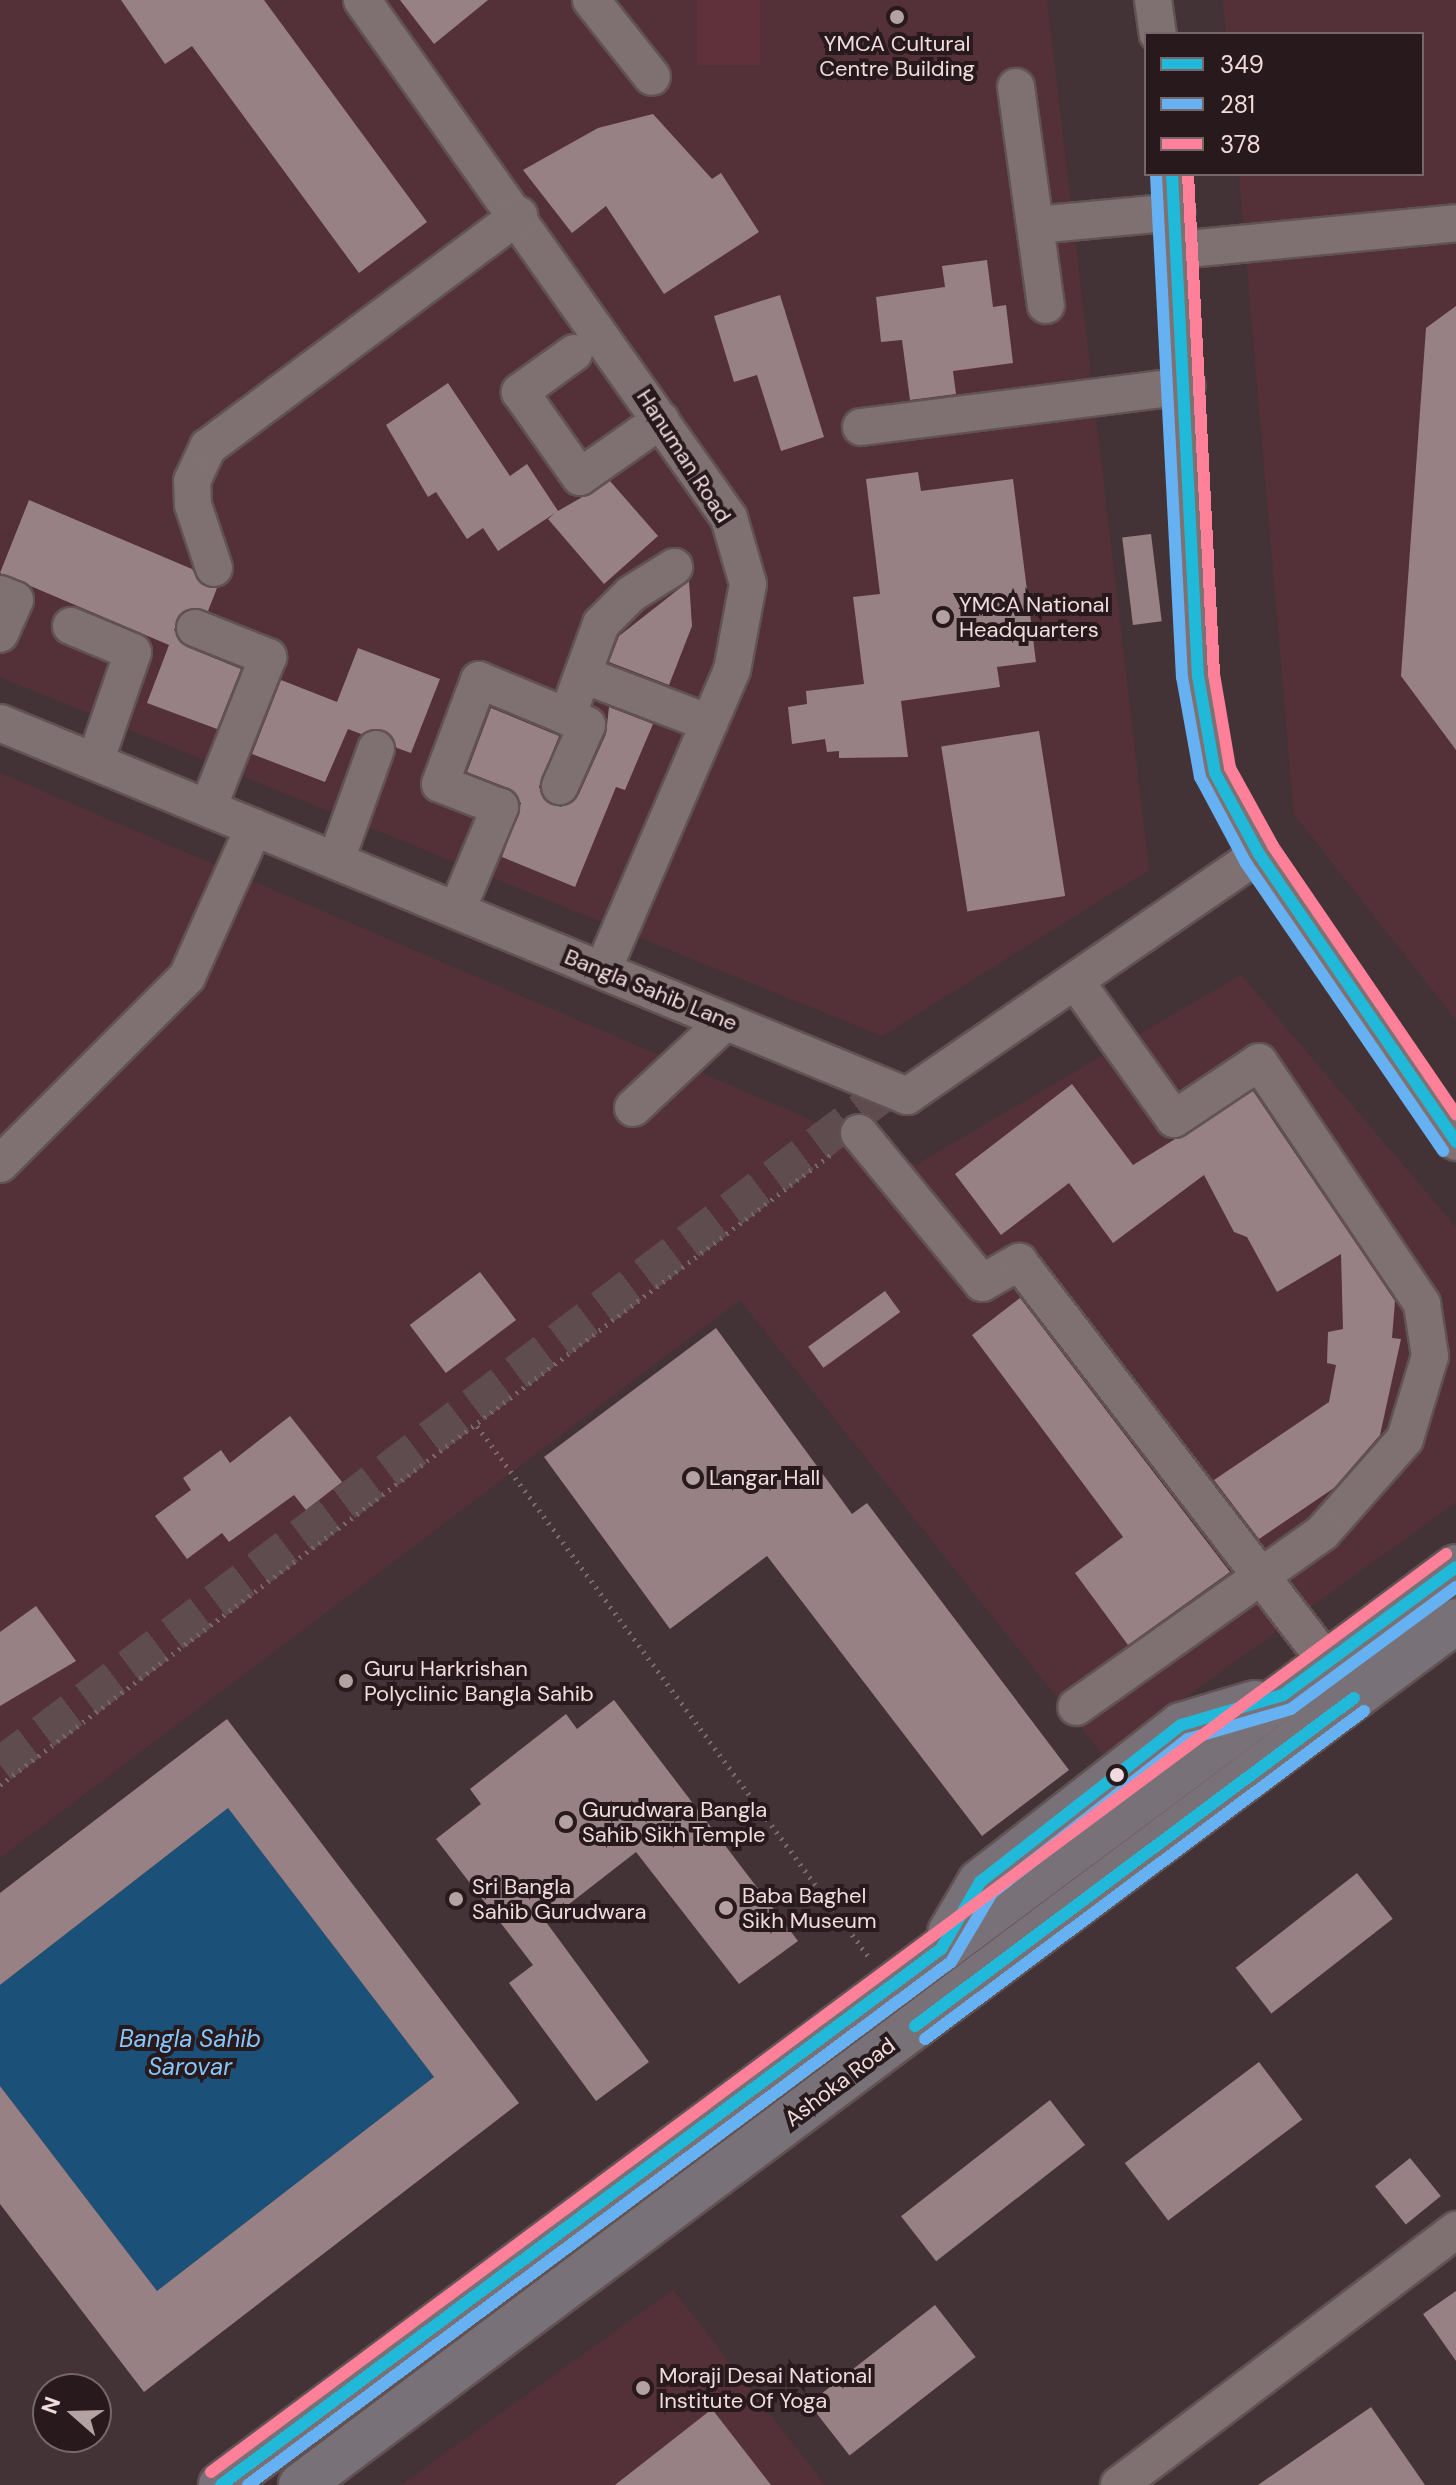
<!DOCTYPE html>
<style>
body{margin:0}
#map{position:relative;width:1456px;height:2485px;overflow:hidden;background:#443336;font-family:"DM Sans",sans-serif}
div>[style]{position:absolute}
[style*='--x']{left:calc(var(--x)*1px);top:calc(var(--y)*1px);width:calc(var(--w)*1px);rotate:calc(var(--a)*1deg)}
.built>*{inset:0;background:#543138}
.green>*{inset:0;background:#61313b;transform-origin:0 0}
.water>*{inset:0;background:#1b5178}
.building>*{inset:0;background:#988185;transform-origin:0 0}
.minor-tunnel>*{height:36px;margin-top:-18px;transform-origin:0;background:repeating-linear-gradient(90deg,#5e4c4f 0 36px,transparent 0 54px)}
.path>*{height:5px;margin-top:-2.5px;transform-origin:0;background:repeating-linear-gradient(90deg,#77696c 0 2px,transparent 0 8px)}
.roads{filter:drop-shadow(2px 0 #615254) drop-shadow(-2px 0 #615254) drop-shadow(0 2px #615254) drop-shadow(0 -2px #615254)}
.minor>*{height:36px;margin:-18px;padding:0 18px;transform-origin:18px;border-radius:18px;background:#7f7172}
.major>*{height:44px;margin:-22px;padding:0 22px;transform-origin:22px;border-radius:22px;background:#787177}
.bus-1>*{height:12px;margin:-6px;padding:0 6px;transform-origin:6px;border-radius:6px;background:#20b9da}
.bus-2>*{height:12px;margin:-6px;padding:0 6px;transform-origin:6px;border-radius:6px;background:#66b1f2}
.bus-3>*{height:12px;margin:-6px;padding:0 6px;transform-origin:6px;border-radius:6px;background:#ff8098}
.dots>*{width:22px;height:22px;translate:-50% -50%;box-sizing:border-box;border:4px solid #27191c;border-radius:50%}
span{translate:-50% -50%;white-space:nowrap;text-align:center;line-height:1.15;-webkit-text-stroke:8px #27191c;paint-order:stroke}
.poi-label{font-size:22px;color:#f0dcde}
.left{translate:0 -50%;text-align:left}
.street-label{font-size:22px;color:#f0dcde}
.water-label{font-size:24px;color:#86c6fa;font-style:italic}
.legend{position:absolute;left:1144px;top:32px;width:280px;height:144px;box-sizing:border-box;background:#27191c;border:2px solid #77676a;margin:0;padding:10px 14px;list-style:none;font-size:24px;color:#f0dcde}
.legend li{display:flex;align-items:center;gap:16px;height:40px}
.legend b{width:40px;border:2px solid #77676a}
.north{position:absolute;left:32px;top:2373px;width:80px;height:80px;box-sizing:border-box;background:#27191c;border:2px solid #77676a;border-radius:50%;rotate:290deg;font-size:22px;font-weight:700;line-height:32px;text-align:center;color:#f0dcde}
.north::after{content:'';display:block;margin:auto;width:28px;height:36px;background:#b4a1a3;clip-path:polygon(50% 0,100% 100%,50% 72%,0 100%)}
</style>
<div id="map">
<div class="built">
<div style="clip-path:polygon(0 0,1047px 0,1149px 870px,882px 1036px,0 677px)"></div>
<div style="clip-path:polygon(1223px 0,1456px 0,1456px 1020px,1294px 814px,1239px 174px,1422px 174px,1422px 34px,1226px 34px)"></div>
<div style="clip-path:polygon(0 773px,916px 1165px,1241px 975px,1456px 1227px,1456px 1502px,1104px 1756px,740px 1300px,0 1858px)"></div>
<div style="clip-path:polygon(673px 2290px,825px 2485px,401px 2485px)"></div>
</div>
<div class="green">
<div style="left:697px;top:0;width:63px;height:65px"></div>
</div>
<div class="water">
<div style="clip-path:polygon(228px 1808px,434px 2077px,157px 2291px,0 2086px,0 1985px)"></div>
</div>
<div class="building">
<div style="clip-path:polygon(121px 0,264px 0,427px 222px,359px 273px,192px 46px,165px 64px)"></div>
<div style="clip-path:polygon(400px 0,488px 0,434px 44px)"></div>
<div style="clip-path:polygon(653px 114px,712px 179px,721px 173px,759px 232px,664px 294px,606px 206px,572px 233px,523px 170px,598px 128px)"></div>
<div style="clip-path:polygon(987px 260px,993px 307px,1006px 305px,1013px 363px,953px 371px,956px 394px,910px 400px,902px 340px,881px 342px,876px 297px,945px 287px,942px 266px)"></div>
<div style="clip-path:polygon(780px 295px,824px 437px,781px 451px,757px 375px,734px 382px,714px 316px)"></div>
<div style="clip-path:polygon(1456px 306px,1456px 750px,1401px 676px,1426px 328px)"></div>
<div style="clip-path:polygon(448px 383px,510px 476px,527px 464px,558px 511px,610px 481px,658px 536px,604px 584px,548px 519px,555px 513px,498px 551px,483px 528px,467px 539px,436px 492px,428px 497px,386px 425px)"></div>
<div style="clip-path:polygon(918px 472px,921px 491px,1013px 479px,1036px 662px,997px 667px,1000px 687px,901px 701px,908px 757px,839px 758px,839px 751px,827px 752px,825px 739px,792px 744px,788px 707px,807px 704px,806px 691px,864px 684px,853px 597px,880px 594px,866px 479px)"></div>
<div style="clip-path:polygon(29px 500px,192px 569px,201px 584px,217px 588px,208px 611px,183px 611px,174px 630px,187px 647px,241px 669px,217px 729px,147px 703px,169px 645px,0 573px)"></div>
<div style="left:1151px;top:534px;width:88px;height:29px;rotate:83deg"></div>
<div style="clip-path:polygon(689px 581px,692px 626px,669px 685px,609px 662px,619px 636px)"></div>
<div style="clip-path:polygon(358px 648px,440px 679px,411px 753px,397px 748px,384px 730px,361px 734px,348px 729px,325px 782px,252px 754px,281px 680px,337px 702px)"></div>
<div style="clip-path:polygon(609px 707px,653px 724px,625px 790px,616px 787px,575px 887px,502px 857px,521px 803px,508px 788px,467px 772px,491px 708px,559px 736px,539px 787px,544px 799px,561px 807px,579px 794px,606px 734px)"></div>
<div style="left:1039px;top:731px;width:167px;height:99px;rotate:81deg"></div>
<div style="clip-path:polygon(1072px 1084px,1133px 1165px,1253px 1091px,1395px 1301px,1392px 1338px,1401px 1339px,1380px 1435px,1334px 1488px,1259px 1539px,1214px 1480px,1329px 1402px,1336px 1365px,1327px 1363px,1328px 1332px,1343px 1329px,1341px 1254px,1277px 1292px,1247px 1237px,1234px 1232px,1204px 1175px,1113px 1243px,1069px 1183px,1001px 1235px,955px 1174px)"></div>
<div style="left:480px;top:1272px;width:60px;height:88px;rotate:53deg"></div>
<div style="left:885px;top:1291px;width:26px;height:95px;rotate:54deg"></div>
<div style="clip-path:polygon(1020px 1298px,1230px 1572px,1128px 1645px,1075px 1573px,1123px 1537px,972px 1335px)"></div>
<div style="clip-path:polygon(716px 1328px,852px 1514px,867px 1503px,1069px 1770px,982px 1836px,767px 1556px,670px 1629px,544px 1457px)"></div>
<div style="clip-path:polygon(290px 1416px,342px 1482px,306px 1510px,294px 1495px,229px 1542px,222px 1533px,187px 1559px,155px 1516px,191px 1490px,183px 1478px,221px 1450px,230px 1463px)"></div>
<div style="clip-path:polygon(36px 1606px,76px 1661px,0 1706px,0 1632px)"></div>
<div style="clip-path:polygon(614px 1700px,798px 1941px,739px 1984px,636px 1852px,546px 1922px,649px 2062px,596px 2101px,509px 1983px,533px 1965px,436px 1839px,481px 1804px,470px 1789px,566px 1714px,577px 1729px)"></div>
<div style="clip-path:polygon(227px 1719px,519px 2103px,144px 2392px,0 2204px,0 2086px,157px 2291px,434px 2077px,228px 1808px,0 1985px,0 1893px)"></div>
<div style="left:1357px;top:1873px;width:58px;height:154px;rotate:52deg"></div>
<div style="left:1259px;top:2062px;width:72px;height:168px;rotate:53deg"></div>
<div style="left:1050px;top:2100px;width:57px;height:189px;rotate:52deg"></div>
<div style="left:1410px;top:2158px;width:49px;height:45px;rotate:51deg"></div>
<div style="clip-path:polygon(1456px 2291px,1456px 2361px,1423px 2314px)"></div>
<div style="left:935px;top:2305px;width:66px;height:160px;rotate:52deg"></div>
<div style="clip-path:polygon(1371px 2407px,1425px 2485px,1258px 2485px)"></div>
<div style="clip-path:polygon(712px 2409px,771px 2485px,615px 2485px)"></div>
</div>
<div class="minor-tunnel">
<div style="--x:0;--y:1765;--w:1118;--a:-37.22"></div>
</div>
<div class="path">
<div style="--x:477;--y:1426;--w:659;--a:53.58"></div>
<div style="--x:0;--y:1785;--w:1046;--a:-37.19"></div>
</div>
<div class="roads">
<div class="minor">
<div style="--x:362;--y:0;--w:635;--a:54.68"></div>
<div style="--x:729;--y:518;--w:69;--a:73.9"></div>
<div style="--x:748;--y:584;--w:87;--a:100.5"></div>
<div style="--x:732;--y:670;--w:327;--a:113.3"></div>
<div style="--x:591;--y:0;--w:98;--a:51.6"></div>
<div style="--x:1153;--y:0;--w:34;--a:82"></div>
<div style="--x:1016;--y:87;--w:220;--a:82.2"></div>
<div style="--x:1172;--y:174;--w:503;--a:87.04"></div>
<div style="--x:1198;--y:676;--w:98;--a:80.1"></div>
<div style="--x:1215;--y:773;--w:92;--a:61.5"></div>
<div style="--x:1259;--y:854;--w:349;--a:55.6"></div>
<div style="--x:1036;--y:225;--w:141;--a:-5.3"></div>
<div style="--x:1178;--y:250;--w:279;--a:-5.5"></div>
<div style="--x:574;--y:353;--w:67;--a:144.2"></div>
<div style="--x:520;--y:392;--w:104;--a:54.8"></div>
<div style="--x:580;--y:477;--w:99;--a:-35.1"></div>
<div style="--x:861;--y:427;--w:328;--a:-7.2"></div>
<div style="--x:214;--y:568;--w:66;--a:-108.4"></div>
<div style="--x:193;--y:505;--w:24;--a:-92"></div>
<div style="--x:192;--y:481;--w:38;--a:-65"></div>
<div style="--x:208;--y:447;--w:388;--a:-36.7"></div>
<div style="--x:0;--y:594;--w:16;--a:22"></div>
<div style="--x:15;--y:600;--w:37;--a:114"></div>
<div style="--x:71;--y:626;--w:67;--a:22.8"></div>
<div style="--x:133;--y:652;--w:116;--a:109.1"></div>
<div style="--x:195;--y:628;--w:79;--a:21.7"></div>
<div style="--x:268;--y:657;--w:162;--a:111.7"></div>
<div style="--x:586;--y:676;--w:132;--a:20.9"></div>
<div style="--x:567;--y:717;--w:99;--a:-69.9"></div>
<div style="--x:601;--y:624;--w:42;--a:-45"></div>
<div style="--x:631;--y:594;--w:51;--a:-32.1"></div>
<div style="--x:0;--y:723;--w:981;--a:22.35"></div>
<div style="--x:907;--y:1096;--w:427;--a:-34.5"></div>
<div style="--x:336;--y:860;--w:118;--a:-70.2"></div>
<div style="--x:457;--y:910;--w:112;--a:-67.3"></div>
<div style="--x:500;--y:807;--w:64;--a:-159"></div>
<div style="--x:440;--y:784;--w:111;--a:-69.4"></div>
<div style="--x:479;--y:680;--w:117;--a:22.6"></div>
<div style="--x:587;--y:725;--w:67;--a:113.9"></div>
<div style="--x:1076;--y:982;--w:168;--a:54.4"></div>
<div style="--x:1174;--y:1119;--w:102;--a:-33.8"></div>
<div style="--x:1259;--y:1062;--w:292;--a:56"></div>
<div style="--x:1422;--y:1304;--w:53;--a:81.3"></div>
<div style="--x:1430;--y:1356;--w:87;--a:106.8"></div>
<div style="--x:1405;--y:1439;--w:125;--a:131.4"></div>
<div style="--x:1322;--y:1533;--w:301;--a:144.7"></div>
<div style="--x:633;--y:1108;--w:127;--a:-43.1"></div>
<div style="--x:859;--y:1133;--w:194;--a:50.6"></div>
<div style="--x:982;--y:1283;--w:43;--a:-29.6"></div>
<div style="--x:1019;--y:1262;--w:505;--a:52.4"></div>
<div style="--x:0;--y:1164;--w:264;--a:-45"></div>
<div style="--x:187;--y:977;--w:164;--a:-65.9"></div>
<div style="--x:1119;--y:2485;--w:423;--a:-37.1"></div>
</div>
<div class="major">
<div style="--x:950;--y:1933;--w:59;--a:-59.5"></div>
<div style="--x:980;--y:1882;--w:255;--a:-38"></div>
<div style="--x:1181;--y:1725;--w:77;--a:-16.6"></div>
<div style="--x:221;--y:2485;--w:1539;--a:-36.62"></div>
<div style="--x:301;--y:2485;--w:1442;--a:-36.8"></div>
</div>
</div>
<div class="bus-1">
<div style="--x:1172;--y:174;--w:503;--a:87.04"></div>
<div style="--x:1198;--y:676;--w:98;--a:80.1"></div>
<div style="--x:1215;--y:773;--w:92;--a:61.5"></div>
<div style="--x:1259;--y:854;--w:349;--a:55.6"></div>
<div style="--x:915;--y:2026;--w:548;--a:-36.77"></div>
<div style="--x:221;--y:2485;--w:898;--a:-36.67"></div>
<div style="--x:941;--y:1949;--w:78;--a:-59.8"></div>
<div style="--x:980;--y:1882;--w:255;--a:-38"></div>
<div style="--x:1181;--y:1725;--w:106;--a:-16.4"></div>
<div style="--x:1283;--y:1695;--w:215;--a:-36.5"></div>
</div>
<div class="bus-2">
<div style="--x:1156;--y:175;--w:503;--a:87.04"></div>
<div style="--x:1182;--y:677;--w:102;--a:79.8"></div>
<div style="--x:1200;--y:777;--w:98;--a:61.9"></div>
<div style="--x:1246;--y:863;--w:349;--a:55.6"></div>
<div style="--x:925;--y:2039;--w:548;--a:-36.77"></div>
<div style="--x:248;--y:2485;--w:876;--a:-36.65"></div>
<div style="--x:951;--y:1962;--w:80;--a:-59.3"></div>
<div style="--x:992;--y:1893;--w:249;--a:-38.2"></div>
<div style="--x:1188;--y:1739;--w:107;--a:-16.2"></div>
<div style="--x:1291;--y:1709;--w:205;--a:-36.5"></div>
</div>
<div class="bus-3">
<div style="--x:1188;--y:174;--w:501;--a:87.02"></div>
<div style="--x:1214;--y:674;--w:95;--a:80.3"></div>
<div style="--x:1230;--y:768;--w:89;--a:61.1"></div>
<div style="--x:1273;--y:846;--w:325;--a:55.7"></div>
<div style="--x:211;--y:2472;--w:1539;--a:-36.62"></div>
</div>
<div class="dots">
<div style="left:897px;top:17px;background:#b4a1a3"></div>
<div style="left:943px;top:617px;background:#b4a1a3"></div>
<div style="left:693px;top:1478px;background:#b4a1a3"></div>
<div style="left:346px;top:1681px;background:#b4a1a3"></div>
<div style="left:1117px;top:1775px;background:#f0dcde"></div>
<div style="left:566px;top:1822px;background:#b4a1a3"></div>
<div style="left:456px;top:1899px;background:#b4a1a3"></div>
<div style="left:726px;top:1908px;background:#b4a1a3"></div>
<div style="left:643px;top:2388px;background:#b4a1a3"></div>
</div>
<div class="poi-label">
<span style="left:897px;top:56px">YMCA Cultural<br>Centre Building</span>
<span class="left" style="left:959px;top:617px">YMCA National<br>Headquarters</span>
<span class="left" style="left:709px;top:1478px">Langar Hall</span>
<span class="left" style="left:364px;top:1681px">Guru Harkrishan<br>Polyclinic Bangla Sahib</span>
<span class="left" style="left:582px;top:1822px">Gurudwara Bangla<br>Sahib Sikh Temple</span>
<span class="left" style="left:472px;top:1899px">Sri Bangla<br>Sahib Gurudwara</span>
<span class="left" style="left:742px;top:1908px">Baba Baghel<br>Sikh Museum</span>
<span class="left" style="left:659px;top:2388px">Moraji Desai National<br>Institute Of Yoga</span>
</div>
<div class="street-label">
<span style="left:684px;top:456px;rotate:57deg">Hanuman Road</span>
<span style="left:651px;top:990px;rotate:22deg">Bangla Sahib Lane</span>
<span style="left:840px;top:2082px;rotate:-37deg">Ashoka Road</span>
</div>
<div class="water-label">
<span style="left:190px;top:2053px">Bangla Sahib<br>Sarovar</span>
</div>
<ul class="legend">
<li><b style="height:10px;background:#20b9da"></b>349</li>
<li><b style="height:10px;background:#66b1f2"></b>281</li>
<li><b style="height:10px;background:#ff8098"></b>378</li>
</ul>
<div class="north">N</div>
</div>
